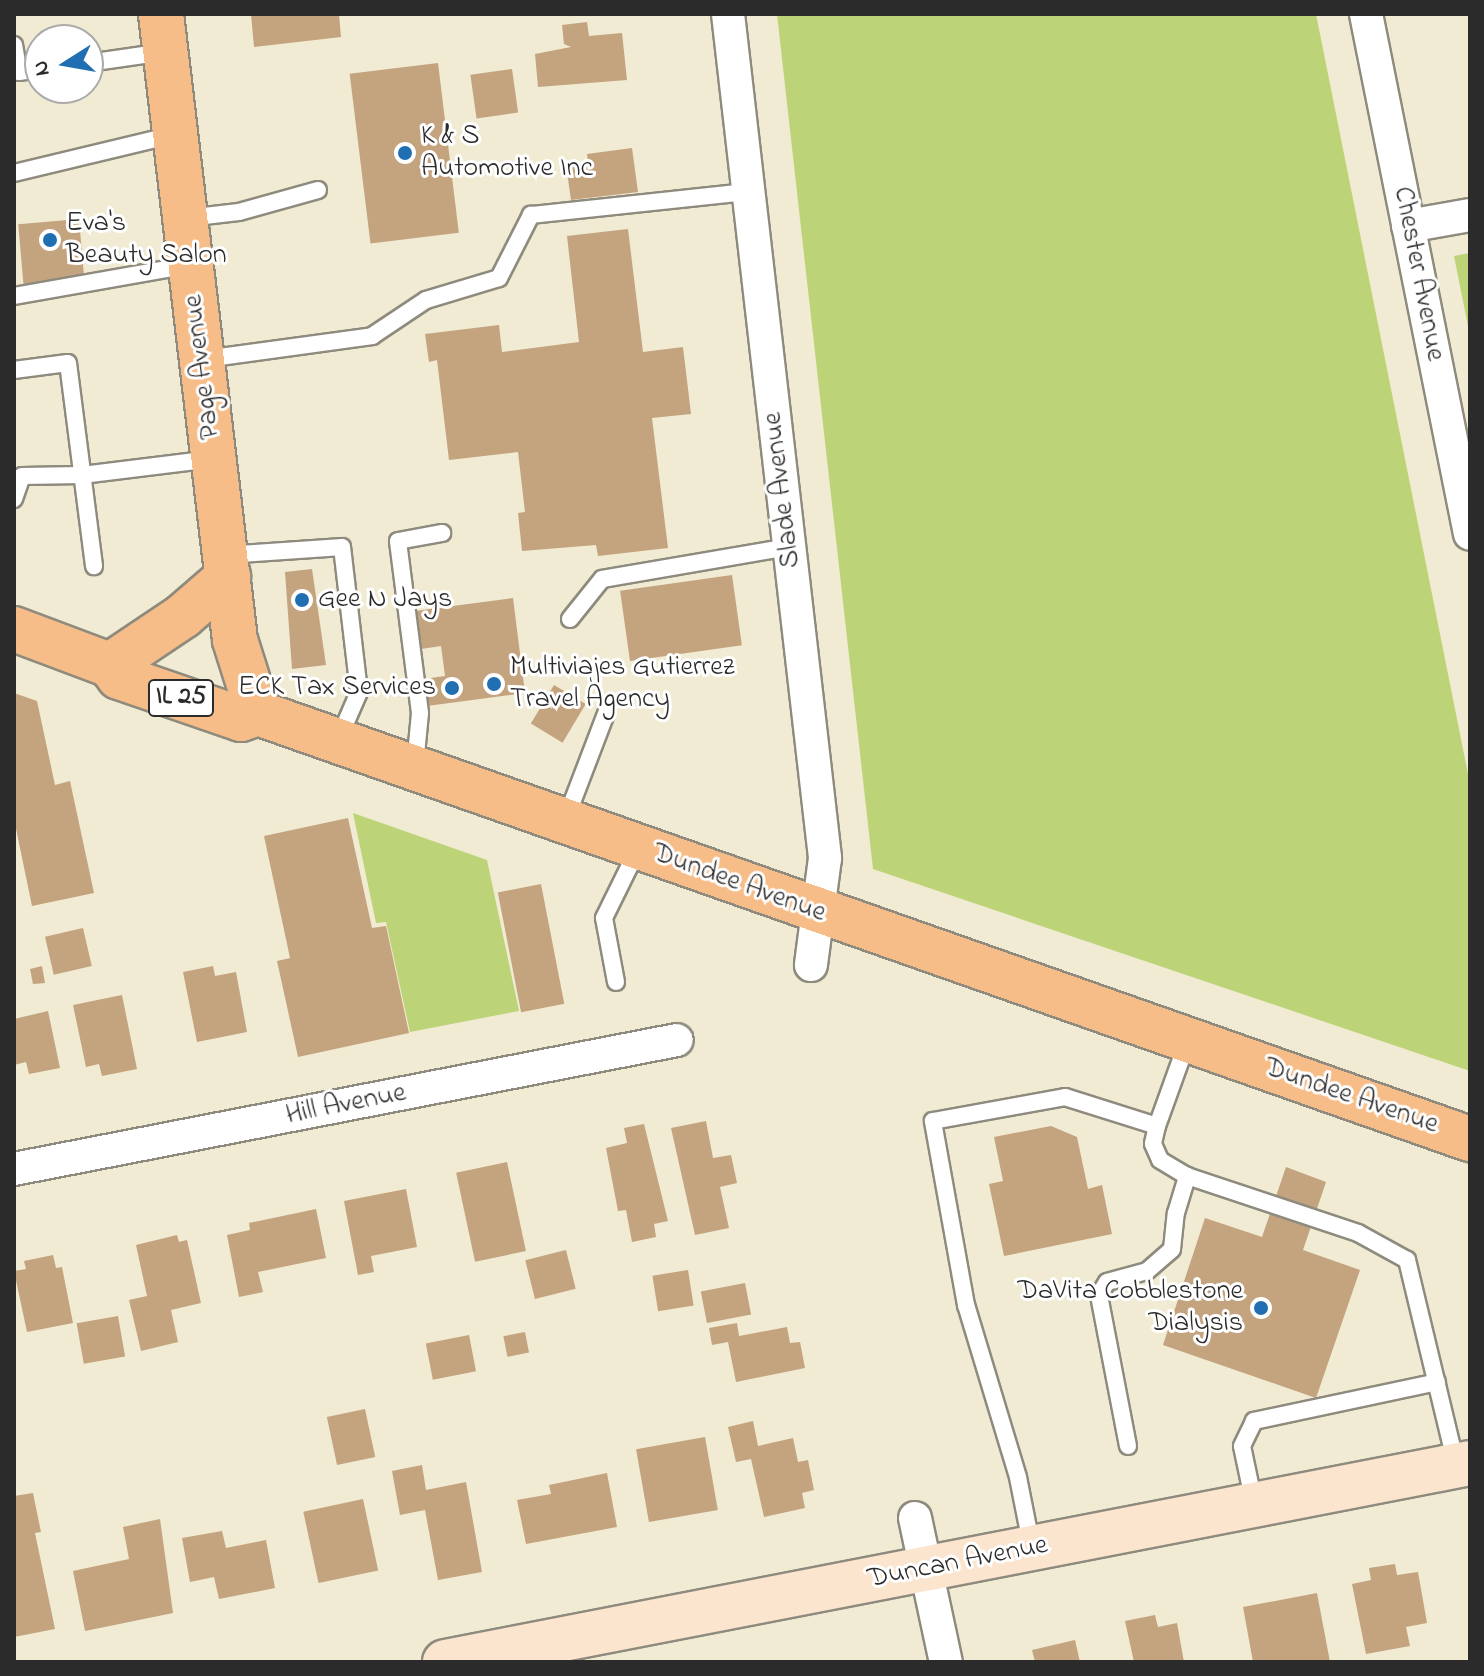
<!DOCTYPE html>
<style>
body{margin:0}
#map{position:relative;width:1484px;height:1676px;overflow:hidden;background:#f0ebd2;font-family:"Indie Flower",sans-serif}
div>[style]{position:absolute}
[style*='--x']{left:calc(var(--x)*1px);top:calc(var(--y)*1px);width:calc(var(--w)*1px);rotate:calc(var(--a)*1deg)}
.green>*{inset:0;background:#bdd378}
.building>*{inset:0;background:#c4a37f;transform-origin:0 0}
.roads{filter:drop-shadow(2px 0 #8e8b7e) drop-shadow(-2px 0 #8e8b7e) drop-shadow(0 2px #8e8b7e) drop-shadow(0 -2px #8e8b7e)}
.lane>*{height:16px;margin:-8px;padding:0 8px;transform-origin:8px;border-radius:8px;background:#fff}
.street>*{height:32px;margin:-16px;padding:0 16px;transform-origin:16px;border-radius:16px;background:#fff}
.secondary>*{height:44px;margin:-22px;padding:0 22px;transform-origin:22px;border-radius:22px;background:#fce5cf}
.primary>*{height:44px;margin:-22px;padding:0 22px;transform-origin:22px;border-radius:22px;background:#f7bd88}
.dots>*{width:22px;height:22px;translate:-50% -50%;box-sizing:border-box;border:4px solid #fff;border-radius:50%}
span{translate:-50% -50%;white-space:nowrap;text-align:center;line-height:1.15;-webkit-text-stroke:6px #fff;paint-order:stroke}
.shield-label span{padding:2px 6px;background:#fff;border:2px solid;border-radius:6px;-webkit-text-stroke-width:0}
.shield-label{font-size:26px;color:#2b2b2b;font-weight:700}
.poi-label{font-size:28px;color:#2b2b2b}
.left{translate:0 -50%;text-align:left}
.right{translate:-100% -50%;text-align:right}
.street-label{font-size:28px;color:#2b2b2b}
.frame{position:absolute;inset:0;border:16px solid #2b2b2b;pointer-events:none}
.north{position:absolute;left:24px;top:24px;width:80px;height:80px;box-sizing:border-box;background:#fff;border:2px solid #aaa;border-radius:50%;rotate:259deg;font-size:22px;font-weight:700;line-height:32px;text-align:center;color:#2b2b2b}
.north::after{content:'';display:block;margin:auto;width:28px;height:36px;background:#1f6fb2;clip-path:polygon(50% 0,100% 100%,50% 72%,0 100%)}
</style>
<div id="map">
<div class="green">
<div style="clip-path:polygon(777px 14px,1316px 14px,1470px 784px,1470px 1071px,873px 869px)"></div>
<div style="clip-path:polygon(1470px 253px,1470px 336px,1454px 256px)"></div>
<div style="clip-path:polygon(353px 813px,487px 860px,519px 1011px,410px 1032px,386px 922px,376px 923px)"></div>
</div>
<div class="building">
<div style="clip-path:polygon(251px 14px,339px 14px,341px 37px,254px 47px)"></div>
<div style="clip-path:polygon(587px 22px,589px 36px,622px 33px,627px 80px,538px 87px,535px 54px,571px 47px,564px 44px,562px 25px)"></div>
<div style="left:438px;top:63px;width:171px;height:89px;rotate:83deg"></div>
<div style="left:512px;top:69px;width:44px;height:42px;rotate:82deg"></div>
<div style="clip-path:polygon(632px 148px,638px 192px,571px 200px,566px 165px,588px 162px,587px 154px)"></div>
<div style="left:79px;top:219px;width:63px;height:61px;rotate:85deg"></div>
<div style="clip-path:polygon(628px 229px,643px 352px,683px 347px,691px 414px,652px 418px,668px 548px,598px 556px,596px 545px,522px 551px,518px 513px,525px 512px,518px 452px,449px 460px,437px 360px,429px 362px,425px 334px,499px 325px,502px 352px,579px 342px,567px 236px)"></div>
<div style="clip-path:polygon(312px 569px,326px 665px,292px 669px,285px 572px)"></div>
<div style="left:732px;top:575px;width:71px;height:113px;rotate:82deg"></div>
<div style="clip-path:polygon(513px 598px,525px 693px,427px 706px,423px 679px,445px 676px,441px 646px,421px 649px,415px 611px)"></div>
<div style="left:554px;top:685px;width:37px;height:45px;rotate:31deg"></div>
<div style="clip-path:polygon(14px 693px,37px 701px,55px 785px,70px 781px,94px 893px,32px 906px,14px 819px)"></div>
<div style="clip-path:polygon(348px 818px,372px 928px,386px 926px,409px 1033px,298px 1057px,277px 961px,290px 958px,264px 836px)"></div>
<div style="left:541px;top:884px;width:122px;height:44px;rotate:79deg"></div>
<div style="left:83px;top:928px;width:39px;height:39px;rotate:77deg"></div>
<div style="clip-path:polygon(42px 966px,45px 983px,33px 984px,30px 969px)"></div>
<div style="clip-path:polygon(213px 966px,215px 976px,236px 972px,247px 1032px,197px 1042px,183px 972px)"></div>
<div style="clip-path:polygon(122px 995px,137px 1069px,102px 1076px,99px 1064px,86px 1067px,73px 1005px)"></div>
<div style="clip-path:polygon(48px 1011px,60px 1068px,29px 1074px,26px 1062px,14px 1065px,14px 1019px)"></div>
<div style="clip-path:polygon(706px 1121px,713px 1158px,731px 1155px,737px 1183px,720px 1187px,729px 1228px,695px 1235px,671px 1128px)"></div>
<div style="clip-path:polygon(644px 1124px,668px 1221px,654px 1224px,656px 1237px,632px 1242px,626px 1210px,618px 1211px,606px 1148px,627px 1143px,624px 1128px)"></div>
<div style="clip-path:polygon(1051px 1126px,1077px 1137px,1088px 1189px,1102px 1185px,1112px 1234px,1004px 1256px,989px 1184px,1003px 1181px,994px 1137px)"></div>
<div style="left:507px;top:1162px;width:91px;height:52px;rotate:78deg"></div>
<div style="clip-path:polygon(1286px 1167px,1326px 1182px,1303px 1250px,1360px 1270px,1316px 1398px,1163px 1345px,1205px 1218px,1262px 1237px)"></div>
<div style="clip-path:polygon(406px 1189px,417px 1247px,371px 1256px,374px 1272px,358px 1275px,344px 1201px)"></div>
<div style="clip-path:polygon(316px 1209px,326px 1258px,258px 1272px,263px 1292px,239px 1297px,227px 1235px,250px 1230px,249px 1223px)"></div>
<div style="clip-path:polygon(177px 1235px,179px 1242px,187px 1240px,201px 1303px,171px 1310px,178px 1342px,141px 1351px,129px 1300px,147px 1296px,136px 1245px)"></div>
<div style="left:566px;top:1250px;width:40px;height:42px;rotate:76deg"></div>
<div style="clip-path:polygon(53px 1255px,56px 1268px,62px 1267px,73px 1323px,27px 1332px,14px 1271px,26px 1269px,24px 1261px)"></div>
<div style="left:688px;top:1270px;width:36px;height:36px;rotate:81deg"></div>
<div style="left:745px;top:1283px;width:32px;height:45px;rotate:79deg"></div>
<div style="left:118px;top:1316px;width:41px;height:42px;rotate:80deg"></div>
<div style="clip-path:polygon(737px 1323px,739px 1336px,787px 1327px,790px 1343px,800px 1342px,805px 1368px,736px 1382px,728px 1342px,712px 1345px,709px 1328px)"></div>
<div style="left:525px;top:1332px;width:21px;height:22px;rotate:79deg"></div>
<div style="left:469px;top:1335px;width:37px;height:44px;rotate:79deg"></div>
<div style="left:365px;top:1409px;width:49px;height:39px;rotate:78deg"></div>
<div style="clip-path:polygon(753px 1421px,758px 1446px,793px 1438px,798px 1462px,808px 1460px,814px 1490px,802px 1493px,805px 1508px,764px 1517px,751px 1459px,736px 1462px,728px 1427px)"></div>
<div style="left:705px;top:1437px;width:74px;height:70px;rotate:80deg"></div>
<div style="clip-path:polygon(422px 1465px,426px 1490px,466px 1482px,482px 1572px,438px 1580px,425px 1510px,400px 1515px,392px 1471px)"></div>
<div style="clip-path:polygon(607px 1473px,617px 1527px,526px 1544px,517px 1500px,551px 1494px,549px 1485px)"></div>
<div style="clip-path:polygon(33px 1493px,41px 1532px,35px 1533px,55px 1629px,14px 1637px,14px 1496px)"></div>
<div style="left:363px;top:1499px;width:73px;height:61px;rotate:78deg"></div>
<div style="clip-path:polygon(160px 1519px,173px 1613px,85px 1631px,73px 1571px,129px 1559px,123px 1527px)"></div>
<div style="clip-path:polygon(222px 1531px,226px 1548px,266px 1540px,275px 1588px,219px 1599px,214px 1577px,190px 1582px,182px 1538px)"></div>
<div style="clip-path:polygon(1395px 1564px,1397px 1575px,1418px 1572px,1427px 1623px,1406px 1627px,1410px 1646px,1366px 1654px,1352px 1584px,1371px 1580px,1369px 1568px)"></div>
<div style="clip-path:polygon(1317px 1593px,1330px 1662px,1253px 1662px,1243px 1607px)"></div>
<div style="clip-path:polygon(1155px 1615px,1158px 1627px,1177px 1623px,1184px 1662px,1134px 1662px,1125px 1621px)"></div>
<div style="clip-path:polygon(1075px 1640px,1080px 1662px,1035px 1662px,1032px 1650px)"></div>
</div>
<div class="roads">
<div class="lane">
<div style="--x:14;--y:45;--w:27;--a:80"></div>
<div style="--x:19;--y:72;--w:21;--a:-8"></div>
<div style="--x:88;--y:63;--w:77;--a:-8.2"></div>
<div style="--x:14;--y:173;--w:163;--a:-13.5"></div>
<div style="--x:187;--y:218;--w:52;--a:-6.6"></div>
<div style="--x:239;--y:212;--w:82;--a:-15.6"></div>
<div style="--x:14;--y:296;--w:178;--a:-10"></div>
<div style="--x:205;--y:359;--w:169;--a:-7.8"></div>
<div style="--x:372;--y:336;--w:65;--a:-33.7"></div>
<div style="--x:426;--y:300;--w:76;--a:-16.8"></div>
<div style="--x:499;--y:278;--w:71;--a:-63.1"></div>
<div style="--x:531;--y:215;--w:218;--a:-6.1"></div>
<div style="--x:14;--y:370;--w:54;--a:-7.4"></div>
<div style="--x:68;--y:363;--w:205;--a:82.7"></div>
<div style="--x:14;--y:499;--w:24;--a:-71"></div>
<div style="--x:22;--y:476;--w:60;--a:-1"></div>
<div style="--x:82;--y:475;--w:131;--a:-7"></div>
<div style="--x:226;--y:555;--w:116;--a:-3.9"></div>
<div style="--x:342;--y:547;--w:146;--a:83.3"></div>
<div style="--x:359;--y:692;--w:50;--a:113.5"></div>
<div style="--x:570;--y:619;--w:51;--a:-51.3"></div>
<div style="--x:602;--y:579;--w:190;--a:-9.7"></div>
<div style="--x:415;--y:765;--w:52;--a:-84.5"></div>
<div style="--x:420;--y:713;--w:173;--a:-97.3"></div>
<div style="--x:398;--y:541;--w:45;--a:-10.3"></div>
<div style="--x:565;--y:821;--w:118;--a:-69.1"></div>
<div style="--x:616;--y:982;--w:65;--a:-100.6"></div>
<div style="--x:604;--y:918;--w:77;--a:-63.8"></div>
<div style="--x:1188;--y:1040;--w:91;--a:109.8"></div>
<div style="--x:1157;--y:1126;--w:18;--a:103"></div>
<div style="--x:1153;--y:1144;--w:17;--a:66"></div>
<div style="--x:1160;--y:1160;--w:31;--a:31"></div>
<div style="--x:1187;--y:1176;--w:180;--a:18.4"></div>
<div style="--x:1358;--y:1233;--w:56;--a:28.9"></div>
<div style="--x:1407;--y:1260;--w:210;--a:76.5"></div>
<div style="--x:1128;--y:1446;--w:154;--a:-100.9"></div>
<div style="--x:1099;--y:1295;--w:15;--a:-58"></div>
<div style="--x:1107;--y:1282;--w:41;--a:-15.4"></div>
<div style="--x:1147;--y:1271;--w:33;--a:-41"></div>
<div style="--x:1172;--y:1249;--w:36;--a:-84"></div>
<div style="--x:1176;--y:1213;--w:39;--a:-73"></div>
<div style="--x:1254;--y:1503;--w:58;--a:-101.9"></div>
<div style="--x:1242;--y:1446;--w:28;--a:-64"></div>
<div style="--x:1254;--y:1421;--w:187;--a:-12"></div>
<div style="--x:1032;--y:1548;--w:72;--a:-101.2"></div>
<div style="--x:1018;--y:1477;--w:180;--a:-106.8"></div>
<div style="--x:966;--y:1305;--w:187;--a:-100.2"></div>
<div style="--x:933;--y:1121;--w:134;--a:-10.3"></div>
<div style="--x:1065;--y:1097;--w:96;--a:17.5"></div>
</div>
<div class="street">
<div style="--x:728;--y:14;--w:850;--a:83.44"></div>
<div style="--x:825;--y:858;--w:108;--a:97.5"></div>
<div style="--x:1366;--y:14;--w:530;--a:78.69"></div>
<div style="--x:1408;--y:226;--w:63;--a:-10.1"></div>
<div style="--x:14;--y:1169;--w:675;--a:-11.01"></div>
<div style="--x:915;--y:1518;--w:147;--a:77.9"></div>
</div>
<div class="secondary">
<div style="--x:445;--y:1662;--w:1044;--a:-10.99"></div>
</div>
<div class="primary">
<div style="--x:161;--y:14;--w:630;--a:83.26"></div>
<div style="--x:235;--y:640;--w:77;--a:72.5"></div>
<div style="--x:14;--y:629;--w:103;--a:20.6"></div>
<div style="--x:110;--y:665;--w:15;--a:53"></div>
<div style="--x:119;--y:677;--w:129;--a:19"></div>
<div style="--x:241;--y:719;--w:18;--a:-19"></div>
<div style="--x:258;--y:713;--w:1285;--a:19.37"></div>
<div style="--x:110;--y:665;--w:88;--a:-33.9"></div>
<div style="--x:183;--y:616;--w:60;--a:-40.9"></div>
</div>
</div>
<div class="dots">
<div style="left:405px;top:153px;background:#1f6fb2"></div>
<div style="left:50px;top:240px;background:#1f6fb2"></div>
<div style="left:302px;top:600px;background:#1f6fb2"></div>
<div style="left:494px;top:684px;background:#1f6fb2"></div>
<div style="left:452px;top:688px;background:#1f6fb2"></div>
<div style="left:1261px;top:1308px;background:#1f6fb2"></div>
</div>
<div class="shield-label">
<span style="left:181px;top:698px">IL 25</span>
</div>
<div class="poi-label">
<span class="left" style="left:421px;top:153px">K &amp; S<br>Automotive Inc</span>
<span class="left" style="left:66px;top:240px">Eva's<br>Beauty Salon</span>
<span class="left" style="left:318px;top:600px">Gee N Jays</span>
<span class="left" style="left:510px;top:684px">Multiviajes Gutierrez<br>Travel Agency</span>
<span class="right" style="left:436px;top:688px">ECK Tax Services</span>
<span class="right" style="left:1243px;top:1308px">DaVita Cobblestone<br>Dialysis</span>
</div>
<div class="street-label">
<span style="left:1418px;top:274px;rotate:79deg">Chester Avenue</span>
<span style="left:203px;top:367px;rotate:-97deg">Page Avenue</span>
<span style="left:783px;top:490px;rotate:-97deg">Slade Avenue</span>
<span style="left:739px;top:884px;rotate:20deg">Dundee Avenue</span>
<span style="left:1351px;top:1097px;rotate:19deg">Dundee Avenue</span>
<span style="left:346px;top:1105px;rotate:-11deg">Hill Avenue</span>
<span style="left:958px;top:1563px;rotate:-11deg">Duncan Avenue</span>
</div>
<div class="frame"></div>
<div class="north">N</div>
</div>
